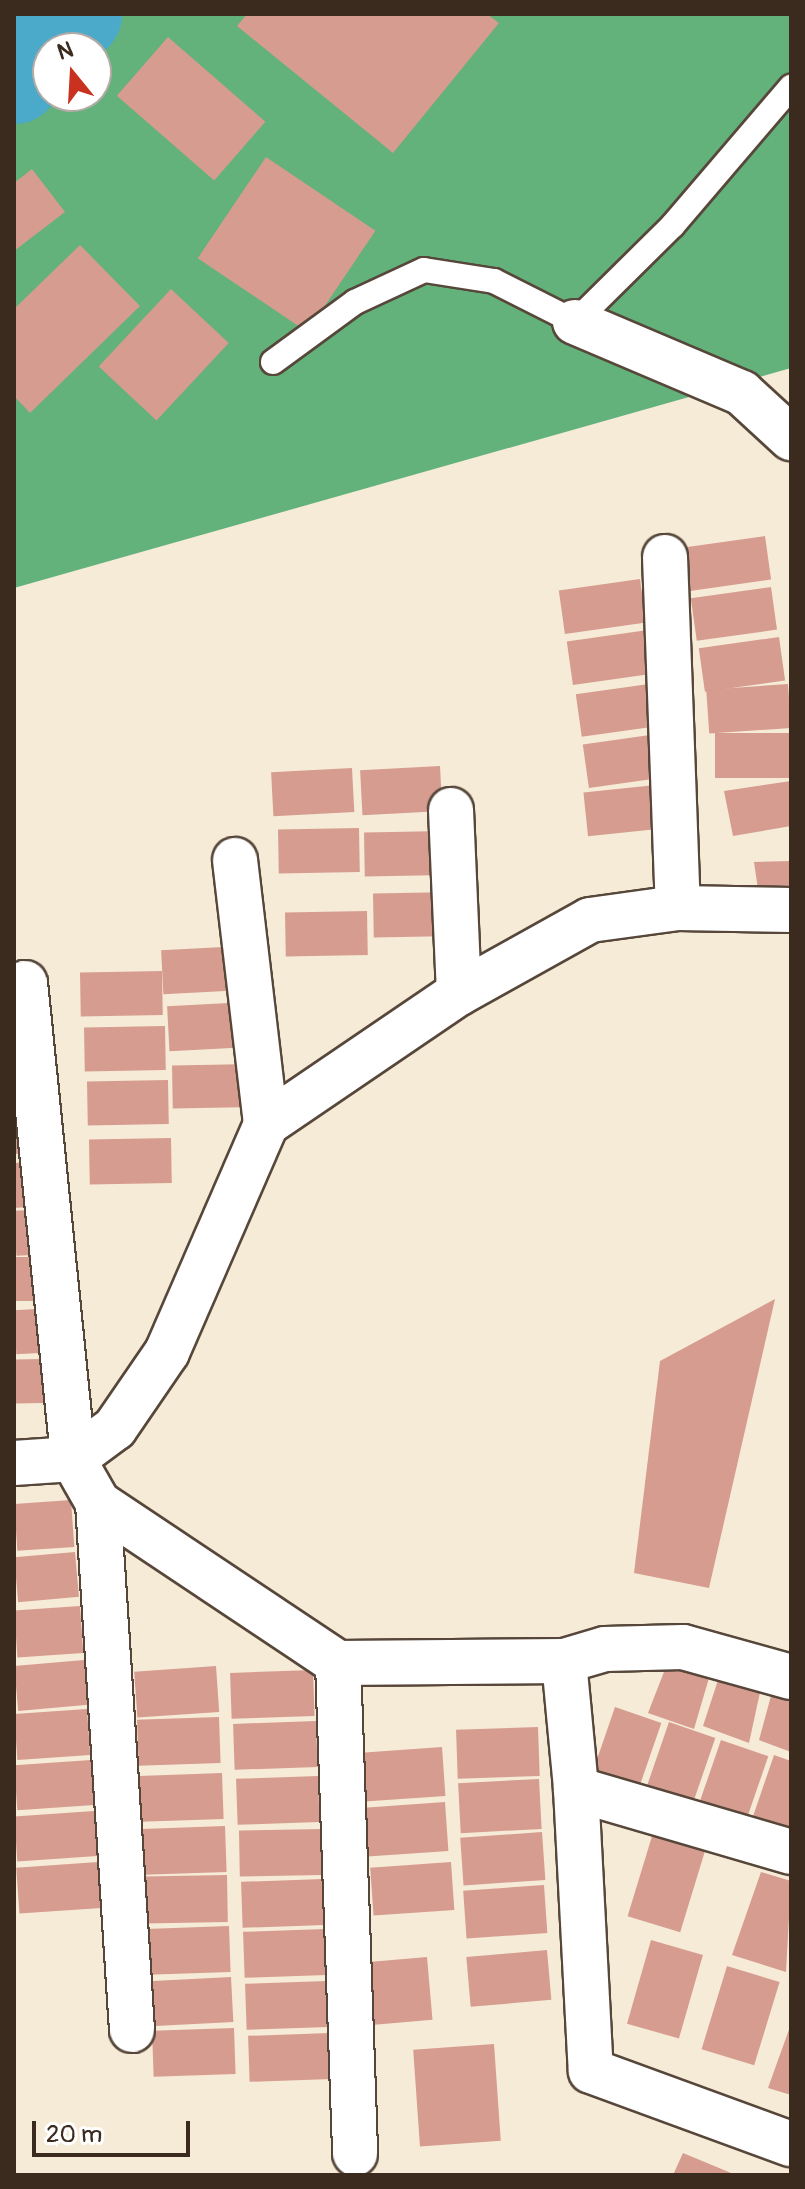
<!DOCTYPE html>
<style>
body{margin:0}
#map{position:relative;width:805px;height:2189px;overflow:hidden;background:#f6ebd7;font-family:Pangolin,sans-serif}
div>[style]{position:absolute}
[style*='--x']{left:calc(var(--x)*1px);top:calc(var(--y)*1px);width:calc(var(--w)*1px);rotate:calc(var(--a)*1deg)}
.forest>*{inset:0;background:#63b17b}
.river>*{height:94px;margin:-47px;padding:0 47px;transform-origin:47px;border-radius:47px;background:#4ba9ca}
.building>*{inset:0;background:#d69c90;transform-origin:0 0}
.roads{filter:drop-shadow(2px 0 #57473a) drop-shadow(-2px 0 #57473a) drop-shadow(0 2px #57473a) drop-shadow(0 -2px #57473a)}
.lane>*{height:24px;margin:-12px;padding:0 12px;transform-origin:12px;border-radius:12px;background:#fff}
.street>*{height:44px;margin:-22px;padding:0 22px;transform-origin:22px;border-radius:22px;background:#fff}
span{translate:-50% -50%;white-space:nowrap;text-align:center;line-height:1.15;-webkit-text-stroke:6px #fff;paint-order:stroke}
.frame{position:absolute;inset:0;border:16px solid #3b2a1e;pointer-events:none}
.north{position:absolute;left:32px;top:32px;width:80px;height:80px;box-sizing:border-box;background:#fff;border:2px solid #b1aaa5;border-radius:50%;rotate:342deg;font-size:22px;font-weight:700;line-height:32px;text-align:center;color:#3b2a1e}
.north::after{content:'';display:block;margin:auto;width:28px;height:36px;background:#c8321e;clip-path:polygon(50% 0,100% 100%,50% 72%,0 100%)}
.scale{position:absolute;left:32px;top:2121px;width:158px;height:36px;box-sizing:border-box;border:4px solid #3b2a1e;border-top:0;padding-left:10px;font-size:24px;line-height:28px;white-space:nowrap;color:#3b2a1e;-webkit-text-stroke:6px #fff;paint-order:stroke}
</style>
<div id="map">
<div class="forest">
<div style="clip-path:polygon(evenodd,14px 14px,791px 14px,791px 368px,14px 588px,14px 14px,48px 48px,96px 48px,96px 96px,48px 96px,48px 48px)"></div>
</div>
<div class="river">
<div style="--x:14;--y:77;--w:88;--a:-45.9"></div>
</div>
<div class="building">
<div style="clip-path:polygon(247px 14px,487px 14px,499px 23px,393px 153px,237px 26px)"></div>
<div style="left:168px;top:37px;width:129px;height:78px;rotate:41deg"></div>
<div style="left:266px;top:157px;width:132px;height:122px;rotate:34deg"></div>
<div style="clip-path:polygon(32px 169px,65px 212px,14px 251px,14px 183px)"></div>
<div style="clip-path:polygon(80px 245px,140px 306px,30px 413px,14px 396px,14px 309px)"></div>
<div style="left:171px;top:289px;width:79px;height:106px;rotate:43deg"></div>
<div style="left:765px;top:536px;width:44px;height:82px;rotate:82deg"></div>
<div style="left:640px;top:579px;width:44px;height:82px;rotate:82deg"></div>
<div style="left:771px;top:587px;width:43px;height:81px;rotate:82deg"></div>
<div style="left:648px;top:630px;width:44px;height:82px;rotate:82deg"></div>
<div style="left:779px;top:637px;width:44px;height:81px;rotate:82deg"></div>
<div style="left:656px;top:683px;width:43px;height:81px;rotate:82deg"></div>
<div style="left:788px;top:684px;width:44px;height:82px;rotate:86deg"></div>
<div style="left:664px;top:733px;width:44px;height:82px;rotate:82deg"></div>
<div style="left:791px;top:733px;width:45px;height:76px;rotate:90deg"></div>
<div style="left:440px;top:766px;width:45px;height:80px;rotate:87deg"></div>
<div style="left:352px;top:768px;width:44px;height:81px;rotate:87deg"></div>
<div style="clip-path:polygon(791px 781px,791px 826px,733px 836px,724px 791px)"></div>
<div style="left:665px;top:784px;width:44px;height:82px;rotate:84deg"></div>
<div style="left:359px;top:828px;width:44px;height:81px;rotate:89deg"></div>
<div style="left:445px;top:831px;width:44px;height:81px;rotate:89deg"></div>
<div style="clip-path:polygon(791px 861px,791px 905px,760px 903px,754px 862px)"></div>
<div style="left:455px;top:892px;width:44px;height:82px;rotate:89deg"></div>
<div style="left:367px;top:911px;width:44px;height:82px;rotate:89deg"></div>
<div style="left:242px;top:946px;width:44px;height:81px;rotate:87deg"></div>
<div style="left:162px;top:971px;width:44px;height:82px;rotate:89deg"></div>
<div style="left:248px;top:1002px;width:45px;height:81px;rotate:87deg"></div>
<div style="left:165px;top:1026px;width:44px;height:81px;rotate:89deg"></div>
<div style="left:253px;top:1064px;width:43px;height:81px;rotate:89deg"></div>
<div style="left:168px;top:1080px;width:44px;height:81px;rotate:89deg"></div>
<div style="clip-path:polygon(14px 1109px,28px 1109px,30px 1153px,14px 1154px)"></div>
<div style="left:171px;top:1138px;width:45px;height:82px;rotate:89deg"></div>
<div style="clip-path:polygon(26px 1162px,28px 1207px,14px 1208px,14px 1163px)"></div>
<div style="left:30px;top:1210px;width:45px;height:16px;rotate:87deg"></div>
<div style="left:41px;top:1257px;width:44px;height:27px;rotate:90deg"></div>
<div style="clip-path:polygon(775px 1299px,709px 1588px,634px 1573px,660px 1361px)"></div>
<div style="left:37px;top:1309px;width:44px;height:23px;rotate:87deg"></div>
<div style="left:43px;top:1359px;width:44px;height:29px;rotate:89deg"></div>
<div style="left:71px;top:1500px;width:47px;height:57px;rotate:86deg"></div>
<div style="left:75px;top:1552px;width:45px;height:61px;rotate:85deg"></div>
<div style="left:80px;top:1606px;width:47px;height:66px;rotate:86deg"></div>
<div style="clip-path:polygon(669px 1659px,711px 1671px,694px 1729px,648px 1713px)"></div>
<div style="left:84px;top:1660px;width:45px;height:70px;rotate:85deg"></div>
<div style="left:216px;top:1666px;width:46px;height:82px;rotate:86deg"></div>
<div style="left:313px;top:1670px;width:46px;height:83px;rotate:88deg"></div>
<div style="clip-path:polygon(721px 1671px,762px 1683px,749px 1743px,703px 1726px)"></div>
<div style="clip-path:polygon(774px 1685px,791px 1690px,791px 1752px,759px 1740px)"></div>
<div style="left:615px;top:1707px;width:49px;height:82px;rotate:19deg"></div>
<div style="left:87px;top:1709px;width:46px;height:73px;rotate:86deg"></div>
<div style="left:219px;top:1717px;width:46px;height:82px;rotate:88deg"></div>
<div style="left:316px;top:1721px;width:46px;height:83px;rotate:88deg"></div>
<div style="left:669px;top:1722px;width:49px;height:82px;rotate:19deg"></div>
<div style="left:538px;top:1727px;width:49px;height:82px;rotate:88deg"></div>
<div style="left:721px;top:1740px;width:50px;height:81px;rotate:19deg"></div>
<div style="left:442px;top:1747px;width:49px;height:81px;rotate:86deg"></div>
<div style="clip-path:polygon(774px 1755px,791px 1761px,791px 1847px,748px 1831px)"></div>
<div style="left:91px;top:1760px;width:45px;height:77px;rotate:86deg"></div>
<div style="left:222px;top:1773px;width:46px;height:83px;rotate:88deg"></div>
<div style="left:318px;top:1776px;width:46px;height:82px;rotate:88deg"></div>
<div style="left:539px;top:1779px;width:50px;height:81px;rotate:87deg"></div>
<div style="left:445px;top:1802px;width:49px;height:81px;rotate:86deg"></div>
<div style="left:94px;top:1811px;width:45px;height:80px;rotate:86deg"></div>
<div style="left:225px;top:1826px;width:46px;height:83px;rotate:88deg"></div>
<div style="left:322px;top:1829px;width:46px;height:83px;rotate:89deg"></div>
<div style="left:542px;top:1832px;width:48px;height:82px;rotate:86deg"></div>
<div style="left:653px;top:1833px;width:55px;height:87px;rotate:17deg"></div>
<div style="left:98px;top:1862px;width:46px;height:82px;rotate:86deg"></div>
<div style="left:451px;top:1862px;width:48px;height:81px;rotate:86deg"></div>
<div style="clip-path:polygon(761px 1872px,791px 1881px,786px 1972px,732px 1955px)"></div>
<div style="left:227px;top:1875px;width:47px;height:83px;rotate:89deg"></div>
<div style="left:323px;top:1879px;width:46px;height:82px;rotate:88deg"></div>
<div style="left:544px;top:1885px;width:48px;height:81px;rotate:86deg"></div>
<div style="left:229px;top:1926px;width:46px;height:83px;rotate:88deg"></div>
<div style="left:325px;top:1929px;width:46px;height:82px;rotate:88deg"></div>
<div style="left:651px;top:1940px;width:54px;height:87px;rotate:16deg"></div>
<div style="left:547px;top:1950px;width:50px;height:81px;rotate:85deg"></div>
<div style="left:427px;top:1957px;width:63px;height:61px;rotate:85deg"></div>
<div style="left:727px;top:1966px;width:55px;height:87px;rotate:17deg"></div>
<div style="left:231px;top:1977px;width:45px;height:83px;rotate:87deg"></div>
<div style="left:327px;top:1981px;width:46px;height:82px;rotate:88deg"></div>
<div style="clip-path:polygon(791px 2024px,791px 2095px,768px 2088px)"></div>
<div style="left:234px;top:2028px;width:46px;height:82px;rotate:88deg"></div>
<div style="left:330px;top:2033px;width:46px;height:82px;rotate:88deg"></div>
<div style="left:494px;top:2044px;width:97px;height:81px;rotate:86deg"></div>
<div style="clip-path:polygon(683px 2153px,736px 2175px,673px 2175px)"></div>
</div>
<div class="roads">
<div class="lane">
<div style="--x:273;--y:362;--w:102;--a:-36.2"></div>
<div style="--x:355;--y:302;--w:76;--a:-24.9"></div>
<div style="--x:424;--y:270;--w:71;--a:8.9"></div>
<div style="--x:494;--y:281;--w:91;--a:26.8"></div>
<div style="--x:575;--y:322;--w:138;--a:-44.7"></div>
<div style="--x:673;--y:225;--w:182;--a:-49.5"></div>
</div>
<div class="street">
<div style="--x:575;--y:322;--w:181;--a:23"></div>
<div style="--x:742;--y:393;--w:67;--a:42.6"></div>
<div style="--x:665;--y:557;--w:351;--a:87.9"></div>
<div style="--x:451;--y:810;--w:183;--a:87.5"></div>
<div style="--x:235;--y:860;--w:266;--a:83.3"></div>
<div style="--x:25;--y:983;--w:478;--a:84.2"></div>
<div style="--x:73;--y:1459;--w:51;--a:60.4"></div>
<div style="--x:98;--y:1503;--w:528;--a:86.31"></div>
<div style="--x:14;--y:1463;--w:59;--a:-3.9"></div>
<div style="--x:73;--y:1459;--w:52;--a:-36.4"></div>
<div style="--x:115;--y:1428;--w:92;--a:-55.6"></div>
<div style="--x:167;--y:1352;--w:249;--a:-66.5"></div>
<div style="--x:266;--y:1124;--w:233;--a:-34.2"></div>
<div style="--x:459;--y:993;--w:150;--a:-29.1"></div>
<div style="--x:590;--y:920;--w:89;--a:-7.8"></div>
<div style="--x:678;--y:908;--w:113;--a:1"></div>
<div style="--x:98;--y:1503;--w:288;--a:33.7"></div>
<div style="--x:338;--y:1663;--w:226;--a:-0.5"></div>
<div style="--x:564;--y:1661;--w:43;--a:-16.3"></div>
<div style="--x:605;--y:1649;--w:78;--a:-1.5"></div>
<div style="--x:683;--y:1647;--w:112;--a:15.5"></div>
<div style="--x:564;--y:1661;--w:129;--a:84.6"></div>
<div style="--x:576;--y:1789;--w:224;--a:16.3"></div>
<div style="--x:338;--y:1663;--w:491;--a:88"></div>
<div style="--x:576;--y:1789;--w:282;--a:87"></div>
<div style="--x:591;--y:2071;--w:213;--a:20.1"></div>
</div>
</div>
<div class="frame"></div>
<div class="north">N</div>
<div class="scale">20 m</div>
</div>
